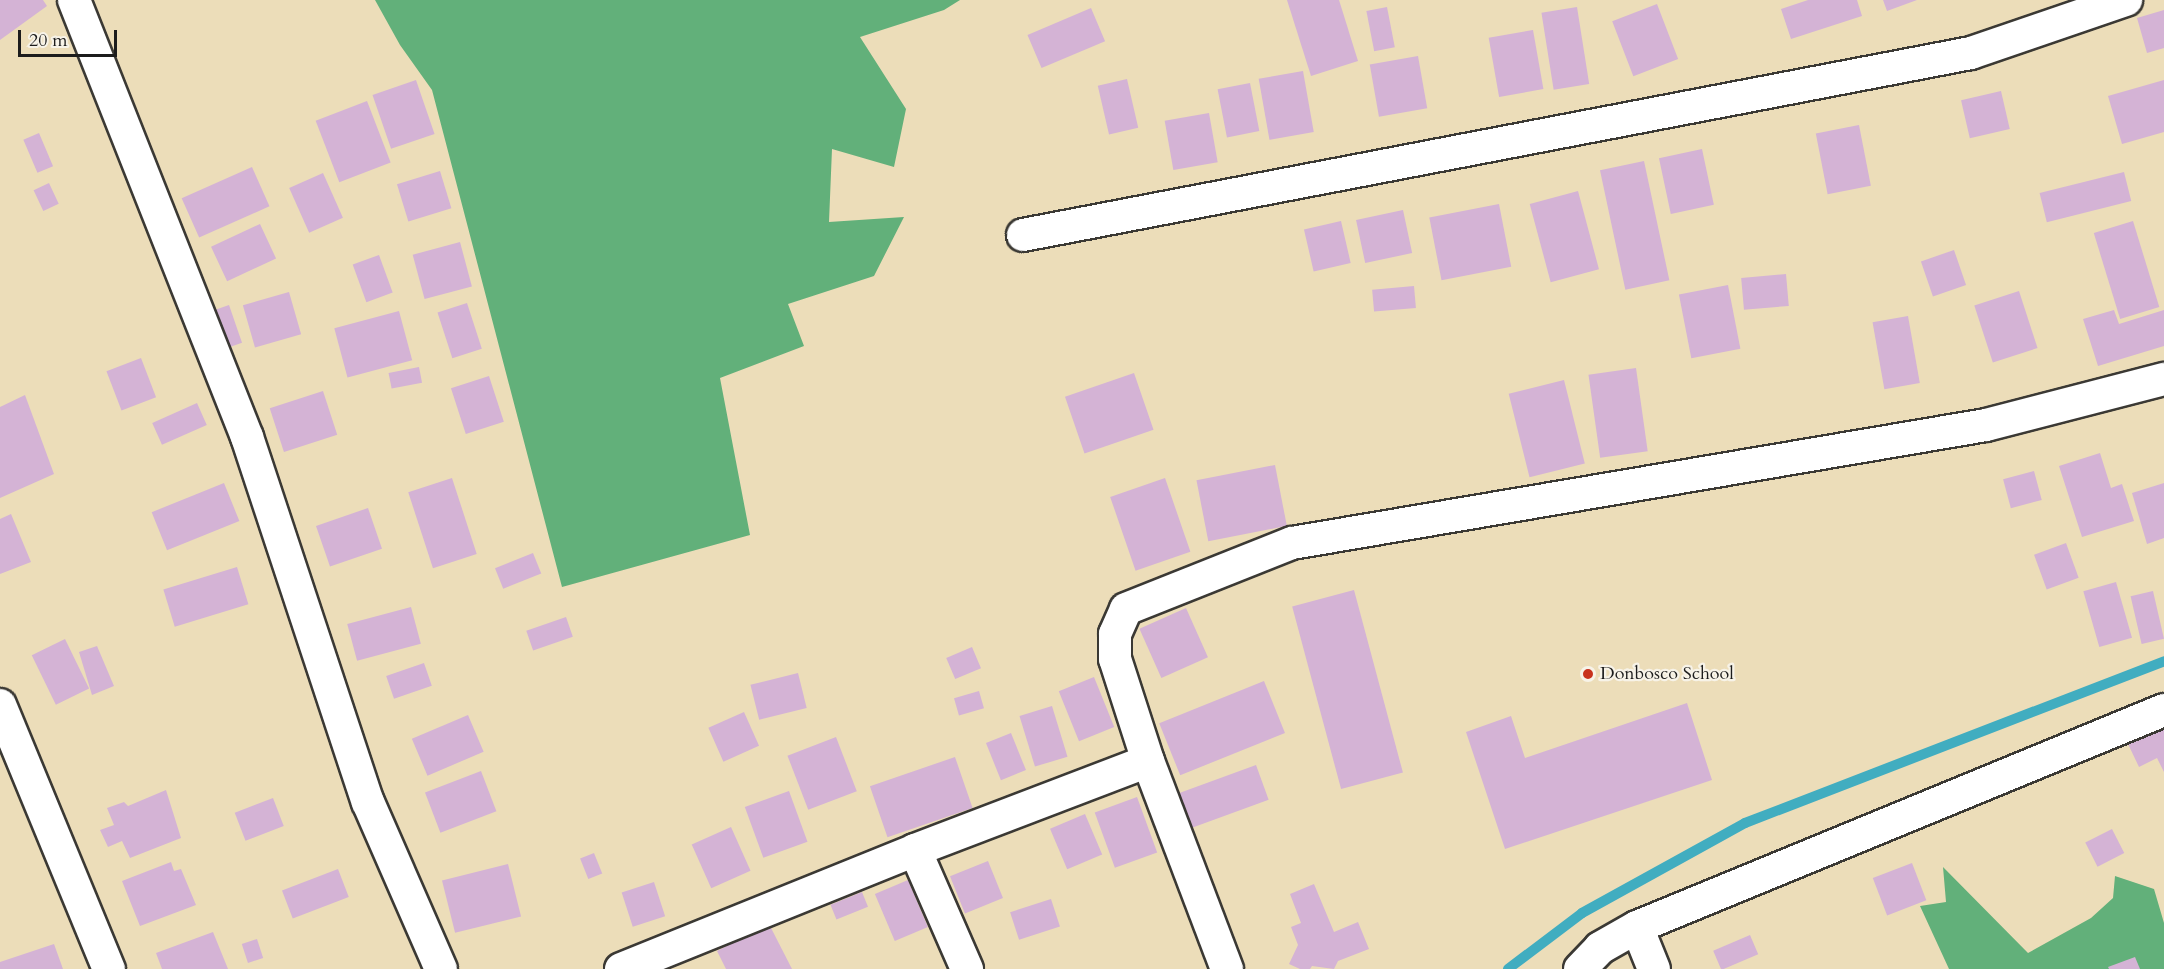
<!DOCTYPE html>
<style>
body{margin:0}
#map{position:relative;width:2164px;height:969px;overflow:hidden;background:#ecddb9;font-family:Cardo,serif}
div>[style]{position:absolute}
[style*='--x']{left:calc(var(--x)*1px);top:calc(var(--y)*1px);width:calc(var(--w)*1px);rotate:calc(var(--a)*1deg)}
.forest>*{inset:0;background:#62b07a}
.stream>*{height:10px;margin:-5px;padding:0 5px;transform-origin:5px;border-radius:5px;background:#41adc0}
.building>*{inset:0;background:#d4b3d5;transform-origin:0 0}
.roads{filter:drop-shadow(2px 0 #3b3934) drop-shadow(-2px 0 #3b3934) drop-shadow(0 2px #3b3934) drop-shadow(0 -2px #3b3934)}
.street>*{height:32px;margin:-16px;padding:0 16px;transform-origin:16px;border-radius:16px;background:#fff}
.dots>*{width:16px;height:16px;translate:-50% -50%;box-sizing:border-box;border:3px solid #f7f3e8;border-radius:50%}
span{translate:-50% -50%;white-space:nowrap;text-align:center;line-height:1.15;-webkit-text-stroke:4.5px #f7f3e8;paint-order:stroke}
.poi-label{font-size:18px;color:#1c1c1c}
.left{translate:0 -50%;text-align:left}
.scale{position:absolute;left:18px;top:30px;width:99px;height:27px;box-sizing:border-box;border:3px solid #1c1c1c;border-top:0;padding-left:8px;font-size:18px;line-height:21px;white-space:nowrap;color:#1c1c1c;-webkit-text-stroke:4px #f7f3e8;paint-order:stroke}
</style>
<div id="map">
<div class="forest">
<div style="clip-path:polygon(375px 0,960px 0,944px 10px,860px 37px,906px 109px,894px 167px,832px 149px,829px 222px,904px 217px,874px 276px,788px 304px,804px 346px,720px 378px,750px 535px,562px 587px,432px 90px,400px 45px)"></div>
<div style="clip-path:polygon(1943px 867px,2028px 953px,2091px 918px,2113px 898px,2115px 876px,2154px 889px,2164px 923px,2164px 969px,1949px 969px,1920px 906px,1946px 902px)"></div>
</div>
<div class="stream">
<div style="--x:1508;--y:969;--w:93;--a:-37.1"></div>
<div style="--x:1582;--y:913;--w:186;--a:-28.9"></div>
<div style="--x:1745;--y:823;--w:449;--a:-21.1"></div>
</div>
<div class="building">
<div style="clip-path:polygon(0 0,43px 0,47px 6px,0 40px)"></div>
<div style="clip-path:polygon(1287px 0,1339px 0,1358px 61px,1311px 76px)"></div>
<div style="clip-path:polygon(1808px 0,1857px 0,1862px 16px,1791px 39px,1781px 9px)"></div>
<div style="clip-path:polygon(1883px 0,1917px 0,1887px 11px)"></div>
<div style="left:1657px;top:4px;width:59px;height:48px;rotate:69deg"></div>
<div style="left:1387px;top:7px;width:41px;height:21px;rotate:79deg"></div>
<div style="left:1577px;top:7px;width:78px;height:36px;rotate:81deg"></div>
<div style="left:1091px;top:8px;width:36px;height:69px;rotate:67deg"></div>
<div style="clip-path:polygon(2164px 10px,2164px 48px,2147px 53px,2137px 18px)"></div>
<div style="left:1533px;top:30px;width:60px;height:45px;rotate:80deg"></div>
<div style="left:1418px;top:56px;width:53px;height:49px;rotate:80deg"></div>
<div style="left:1303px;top:71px;width:62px;height:45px;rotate:80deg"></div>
<div style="left:1127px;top:79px;width:50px;height:30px;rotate:77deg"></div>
<div style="left:416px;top:80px;width:57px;height:46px;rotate:71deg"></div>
<div style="clip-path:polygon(2164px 80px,2164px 132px,2122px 144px,2108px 96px)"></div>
<div style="left:1250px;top:83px;width:49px;height:33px;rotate:79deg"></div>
<div style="left:2001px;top:91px;width:39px;height:41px;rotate:77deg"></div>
<div style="left:367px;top:101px;width:66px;height:55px;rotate:69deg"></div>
<div style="left:1209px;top:113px;width:50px;height:45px;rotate:80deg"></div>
<div style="left:1859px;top:125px;width:62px;height:44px;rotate:79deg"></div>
<div style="left:39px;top:133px;width:36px;height:17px;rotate:67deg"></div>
<div style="left:1702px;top:149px;width:57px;height:44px;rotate:78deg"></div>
<div style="left:1644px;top:161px;width:122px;height:45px;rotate:78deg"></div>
<div style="left:252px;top:167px;width:43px;height:77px;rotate:66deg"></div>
<div style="left:440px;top:171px;width:39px;height:45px;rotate:73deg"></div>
<div style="left:2124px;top:172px;width:30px;height:87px;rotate:76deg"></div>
<div style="left:323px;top:173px;width:49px;height:37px;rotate:66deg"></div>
<div style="left:49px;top:183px;width:23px;height:17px;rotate:65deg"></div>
<div style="left:1578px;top:191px;width:81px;height:50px;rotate:75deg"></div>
<div style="left:1499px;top:204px;width:64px;height:71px;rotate:79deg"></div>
<div style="left:1403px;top:210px;width:44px;height:48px;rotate:78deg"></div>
<div style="left:1341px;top:221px;width:43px;height:38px;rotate:77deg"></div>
<div style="left:2133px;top:221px;width:90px;height:41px;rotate:73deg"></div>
<div style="left:260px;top:224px;width:38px;height:54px;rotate:65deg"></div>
<div style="left:460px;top:242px;width:46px;height:49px;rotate:75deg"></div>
<div style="left:1954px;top:250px;width:37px;height:35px;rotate:71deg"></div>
<div style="left:379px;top:255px;width:40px;height:28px;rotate:70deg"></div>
<div style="left:1786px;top:274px;width:32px;height:45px;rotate:85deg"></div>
<div style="left:1728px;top:285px;width:65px;height:50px;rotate:79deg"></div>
<div style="left:1414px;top:286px;width:22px;height:42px;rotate:85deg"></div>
<div style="left:2019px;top:291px;width:60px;height:47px;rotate:72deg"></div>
<div style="left:289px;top:292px;width:44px;height:48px;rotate:74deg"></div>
<div style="left:467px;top:303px;width:48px;height:31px;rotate:72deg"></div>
<div style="left:229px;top:305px;width:40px;height:22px;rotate:71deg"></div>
<div style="clip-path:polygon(2114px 310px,2119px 324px,2164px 310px,2164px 346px,2098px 366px,2083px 319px)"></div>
<div style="left:399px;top:311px;width:51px;height:67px;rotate:75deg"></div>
<div style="left:1908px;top:316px;width:68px;height:36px;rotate:80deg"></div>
<div style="left:141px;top:358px;width:42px;height:37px;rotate:69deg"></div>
<div style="left:419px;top:367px;width:16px;height:31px;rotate:79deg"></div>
<div style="left:1636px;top:368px;width:84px;height:48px;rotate:82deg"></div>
<div style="left:1134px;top:373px;width:60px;height:73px;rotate:71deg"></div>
<div style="left:489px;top:376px;width:48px;height:40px;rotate:72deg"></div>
<div style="left:1564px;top:380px;width:86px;height:57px;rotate:76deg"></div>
<div style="left:323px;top:391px;width:46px;height:56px;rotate:72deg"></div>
<div style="clip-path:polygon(25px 395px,54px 474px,0 498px,0 407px)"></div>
<div style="left:197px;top:403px;width:24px;height:49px;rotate:66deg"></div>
<div style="clip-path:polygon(2100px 453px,2111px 488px,2122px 484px,2134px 521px,2082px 537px,2059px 466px)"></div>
<div style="left:1275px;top:465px;width:62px;height:80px;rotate:79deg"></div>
<div style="left:2034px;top:471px;width:30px;height:32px;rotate:75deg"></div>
<div style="left:452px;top:478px;width:80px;height:46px;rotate:72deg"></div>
<div style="left:1165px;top:478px;width:78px;height:58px;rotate:71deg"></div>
<div style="left:224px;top:483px;width:41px;height:78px;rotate:68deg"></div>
<div style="clip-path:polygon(2164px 483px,2164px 538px,2147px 544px,2132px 493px)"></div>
<div style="left:368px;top:508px;width:43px;height:55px;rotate:71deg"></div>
<div style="clip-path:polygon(11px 514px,31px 562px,0 574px,0 519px)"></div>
<div style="left:2066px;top:543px;width:37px;height:34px;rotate:70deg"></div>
<div style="left:533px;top:553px;width:22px;height:41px;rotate:68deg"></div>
<div style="left:237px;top:567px;width:39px;height:77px;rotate:73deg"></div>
<div style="left:2116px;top:582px;width:58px;height:34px;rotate:74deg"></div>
<div style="left:1354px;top:590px;width:189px;height:64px;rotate:75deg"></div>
<div style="left:2153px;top:591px;width:49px;height:23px;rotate:77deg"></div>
<div style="left:411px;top:607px;width:38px;height:66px;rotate:75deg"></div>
<div style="left:1186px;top:608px;width:54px;height:51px;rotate:66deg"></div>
<div style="left:566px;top:617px;width:21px;height:42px;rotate:71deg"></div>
<div style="left:65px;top:639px;width:55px;height:37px;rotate:64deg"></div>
<div style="clip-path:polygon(97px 646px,114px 686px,92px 695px,79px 652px)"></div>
<div style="left:972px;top:647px;width:23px;height:28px;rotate:67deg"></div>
<div style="left:424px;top:663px;width:24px;height:40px;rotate:71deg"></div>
<div style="left:798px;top:673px;width:36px;height:49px;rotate:76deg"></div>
<div style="left:1094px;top:677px;width:54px;height:38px;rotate:68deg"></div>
<div style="left:1264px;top:681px;width:56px;height:113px;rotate:68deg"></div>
<div style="left:979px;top:691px;width:18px;height:26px;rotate:74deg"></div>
<div style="clip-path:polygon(1687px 703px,1712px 780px,1505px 849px,1466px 732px,1511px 716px,1525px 758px)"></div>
<div style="left:1052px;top:706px;width:53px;height:34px;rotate:73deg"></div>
<div style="left:744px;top:712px;width:37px;height:39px;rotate:66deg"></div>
<div style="left:468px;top:715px;width:40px;height:61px;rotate:67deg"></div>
<div style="clip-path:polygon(2164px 727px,2164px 772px,2157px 758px,2139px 767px,2128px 744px)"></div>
<div style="left:1011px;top:733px;width:40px;height:27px;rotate:68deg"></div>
<div style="left:836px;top:737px;width:58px;height:52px;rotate:69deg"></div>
<div style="left:955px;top:757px;width:54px;height:90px;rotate:71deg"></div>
<div style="left:1256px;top:765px;width:37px;height:83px;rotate:70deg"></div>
<div style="left:481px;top:771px;width:43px;height:60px;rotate:69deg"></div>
<div style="clip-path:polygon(166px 790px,181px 838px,130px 858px,122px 841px,108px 847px,100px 830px,114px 825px,107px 808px,124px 802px,128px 806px)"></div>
<div style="left:789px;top:791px;width:54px;height:47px;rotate:70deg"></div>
<div style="left:1137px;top:797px;width:59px;height:45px;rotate:70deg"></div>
<div style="left:273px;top:798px;width:30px;height:41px;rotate:69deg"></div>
<div style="left:1085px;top:814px;width:44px;height:38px;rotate:67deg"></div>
<div style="left:731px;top:827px;width:48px;height:43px;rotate:66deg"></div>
<div style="left:2112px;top:829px;width:27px;height:30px;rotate:63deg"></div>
<div style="left:594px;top:853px;width:22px;height:15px;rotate:68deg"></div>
<div style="left:988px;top:861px;width:40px;height:41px;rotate:68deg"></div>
<div style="clip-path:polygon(171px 862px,174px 871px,181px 869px,196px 905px,140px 926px,122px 881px)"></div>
<div style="left:1912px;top:863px;width:40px;height:42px;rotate:69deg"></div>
<div style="left:508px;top:864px;width:54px;height:68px;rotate:76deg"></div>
<div style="left:338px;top:869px;width:30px;height:60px;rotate:69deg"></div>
<div style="left:908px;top:880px;width:51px;height:36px;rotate:67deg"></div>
<div style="left:654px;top:882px;width:36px;height:34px;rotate:72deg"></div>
<div style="clip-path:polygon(1314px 884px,1334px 932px,1358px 922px,1369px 949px,1338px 961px,1334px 969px,1312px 966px,1310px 969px,1300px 969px,1289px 964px,1298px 945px,1291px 927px,1301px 923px,1290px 894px)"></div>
<div style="left:862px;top:892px;width:16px;height:34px;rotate:68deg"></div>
<div style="left:1051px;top:899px;width:29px;height:43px;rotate:72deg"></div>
<div style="clip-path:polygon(769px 924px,792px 969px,726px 969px,717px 951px)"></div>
<div style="clip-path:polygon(213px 932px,228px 969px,162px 969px,156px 953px)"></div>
<div style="left:1750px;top:935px;width:21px;height:40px;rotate:67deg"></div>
<div style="left:257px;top:939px;width:20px;height:16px;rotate:72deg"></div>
<div style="clip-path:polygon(54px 944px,63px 969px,0 969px,0 962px)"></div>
<div style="clip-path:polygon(2135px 957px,2140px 969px,2109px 969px,2108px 967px)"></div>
</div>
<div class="roads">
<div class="street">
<div style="--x:74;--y:0;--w:470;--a:68.4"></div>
<div style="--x:247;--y:437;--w:385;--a:71.7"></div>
<div style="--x:368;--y:802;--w:182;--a:66.4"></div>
<div style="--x:1023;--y:235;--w:965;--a:-10.87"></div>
<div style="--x:1971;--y:53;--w:164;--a:-18.9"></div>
<div style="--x:0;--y:705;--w:286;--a:67.6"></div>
<div style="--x:915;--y:850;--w:130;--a:66.4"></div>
<div style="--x:1637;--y:927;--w:45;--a:68"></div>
<div style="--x:621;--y:969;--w:317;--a:-22"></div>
<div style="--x:915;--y:850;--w:249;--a:-20.9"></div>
<div style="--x:1227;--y:969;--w:222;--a:-110.8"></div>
<div style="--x:1148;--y:761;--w:107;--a:-107.9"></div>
<div style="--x:1115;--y:659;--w:25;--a:-90"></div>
<div style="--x:1115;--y:634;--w:27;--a:-66"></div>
<div style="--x:1126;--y:609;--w:179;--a:-21.7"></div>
<div style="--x:1292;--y:543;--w:704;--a:-9.65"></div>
<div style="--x:1986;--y:425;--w:184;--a:-14.5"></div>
<div style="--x:1580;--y:969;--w:29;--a:-46"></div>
<div style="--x:1600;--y:948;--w:43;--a:-29.6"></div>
<div style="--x:1637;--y:927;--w:570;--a:-22.38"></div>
</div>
</div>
<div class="dots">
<div style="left:1588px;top:674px;background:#c8321e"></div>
</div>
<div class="poi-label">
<span class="left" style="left:1600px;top:674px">Donbosco School</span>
</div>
<div class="scale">20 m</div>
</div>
